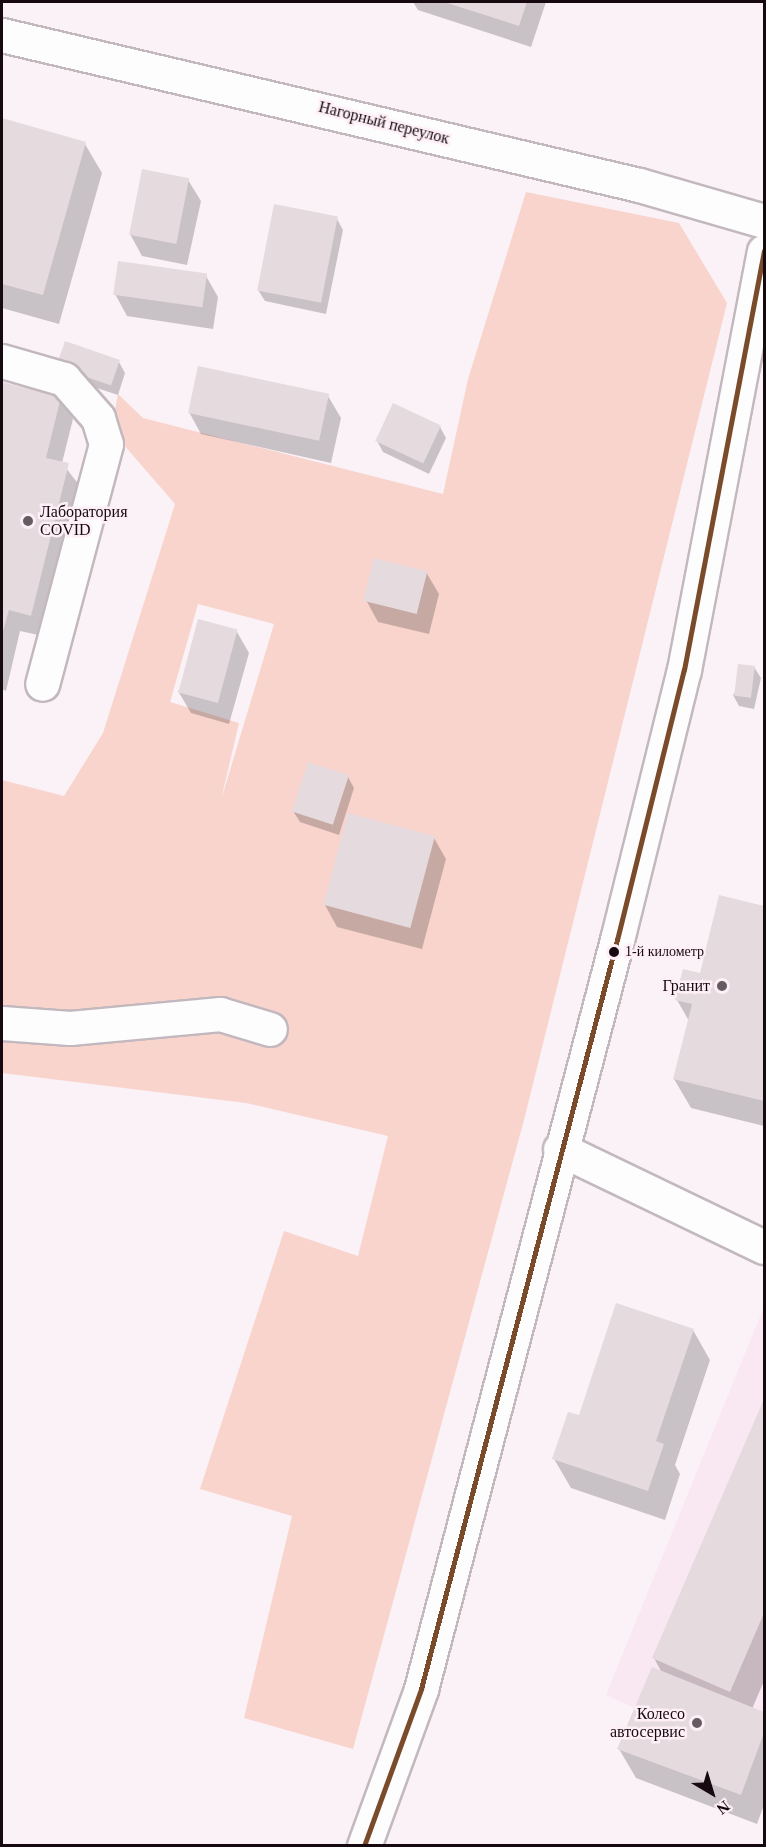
<!DOCTYPE html>
<meta charset="utf-8">
<style>
body{margin:0}
#map{position:relative;width:766px;height:1847px;overflow:hidden;background:#faf2f7;font-family:Georgia,serif}
div>[style]{position:absolute}
[style*='--x']{left:calc(var(--x)*1px);top:calc(var(--y)*1px);width:calc(var(--w)*1px);rotate:calc(var(--a)*1deg)}
.built>*{inset:0;background:#f9e7f1}
.green>*{inset:0;background:#f9d4cd}
.shadow>*{inset:0;background:#0003}
.building>*{inset:0;background:#e5dadd;transform-origin:0 0}
.roads{filter:drop-shadow(2px 0 #c2b8be) drop-shadow(-2px 0 #c2b8be) drop-shadow(0 2px #c2b8be) drop-shadow(0 -2px #c2b8be)}
.minor>*{height:33px;margin:-16.5px;padding:0 16.5px;transform-origin:16.5px;border-radius:16.5px;background:#fefdfe}
.bus-1>*{height:4.5px;margin:-2.25px;padding:0 2.25px;transform-origin:2.25px;border-radius:2.25px;background:#7a4b2a}
.dots>*{width:16px;height:16px;translate:-50% -50%;box-sizing:border-box;border:3px solid #feeff7;border-radius:50%}
span{translate:-50% -50%;white-space:nowrap;text-align:center;line-height:1.15;-webkit-text-stroke:5px #feeff7;paint-order:stroke}
.bus-label{font-size:14px;color:#160a10}
.left{translate:0 -50%;text-align:left}
.street-label{font-size:16px;color:#160a10}
.poi-label{font-size:16px;color:#160a10}
.right{translate:-100% -50%;text-align:right}
.frame{position:absolute;inset:0;border:3px solid #160a10;pointer-events:none}
.north{position:absolute;left:682px;top:1763px;width:60px;height:60px;-webkit-text-stroke:4px #feeff7;paint-order:stroke;rotate:142deg;font-size:16px;font-weight:700;line-height:24px;text-align:center;color:#160a10}
.north::after{content:'';display:block;margin:auto;width:21px;height:27px;background:#160a10;clip-path:polygon(50% 0,100% 100%,50% 72%,0 100%)}
</style>
<div id="map">
<div class="built">
<div style="clip-path:polygon(764px 1307px,764px 1733px,741px 1795px,617px 1749px,635px 1708px,606px 1695px)"></div>
</div>
<div class="green">
<div style="clip-path:polygon(evenodd,526px 192px,679px 223px,727px 303px,524px 1120px,353px 1749px,244px 1718px,292px 1516px,200px 1489px,284px 1231px,358px 1256px,388px 1136px,246px 1103px,2px 1073px,2px 780px,64px 796px,103px 733px,175px 504px,111px 430px,118px 394px,143px 418px,443px 494px,468px 379px,526px 192px,198px 604px,274px 624px,221px 800px,239px 723px,170px 702px,198px 604px)"></div>
</div>
<div class="shadow">
<div style="clip-path:polygon(413px 2px,546px 2px,531px 47px,418px 10px)"></div>
<div style="clip-path:polygon(2px 120px,85px 144px,102px 173px,59px 324px,2px 308px)"></div>
<div style="clip-path:polygon(188px 180px,201px 201px,187px 265px,142px 256px,130px 234px)"></div>
<div style="clip-path:polygon(337px 219px,343px 230px,326px 314px,265px 301px,258px 290px)"></div>
<div style="clip-path:polygon(206px 276px,218px 297px,213px 329px,127px 316px,115px 294px)"></div>
<div style="clip-path:polygon(119px 362px,125px 373px,118px 395px,64px 377px)"></div>
<div style="clip-path:polygon(2px 383px,60px 398px,73px 419px,62px 463px,80px 486px,43px 636px,20px 631px,6px 691px,2px 689px)"></div>
<div style="clip-path:polygon(328px 396px,341px 418px,331px 463px,201px 434px,189px 412px)"></div>
<div style="clip-path:polygon(440px 427px,446px 438px,429px 474px,383px 452px,377px 441px)"></div>
<div style="clip-path:polygon(426px 572px,439px 594px,429px 634px,378px 622px,366px 600px)"></div>
<div style="clip-path:polygon(237px 632px,249px 653px,229px 724px,191px 713px,178px 691px)"></div>
<div style="clip-path:polygon(754px 667px,761px 678px,754px 709px,739px 706px,733px 695px)"></div>
<div style="clip-path:polygon(348px 777px,354px 788px,339px 835px,300px 822px,293px 811px)"></div>
<div style="clip-path:polygon(434px 838px,446px 859px,422px 949px,337px 927px,325px 905px)"></div>
<div style="clip-path:polygon(720px 897px,764px 908px,764px 1126px,691px 1108px,674px 1079px,689px 1021px,677px 1000px,701px 975px)"></div>
<div style="clip-path:polygon(693px 1330px,710px 1360px,675px 1465px,680px 1474px,665px 1520px,571px 1488px,554px 1459px,580px 1417px)"></div>
<div style="clip-path:polygon(764px 1403px,764px 1681px,752px 1709px,764px 1714px,764px 1805px,757px 1824px,636px 1778px,619px 1749px,662px 1673px,654px 1658px)"></div>
</div>
<div class="building">
<div style="clip-path:polygon(444px 2px,527px 2px,519px 26px)"></div>
<div style="clip-path:polygon(2px 118px,86px 142px,43px 295px,2px 284px)"></div>
<div style="left:142px;top:169px;width:48px;height:67px;rotate:11deg"></div>
<div style="left:274px;top:204px;width:65px;height:88px;rotate:11deg"></div>
<div style="left:118px;top:261px;width:90px;height:34px;rotate:8deg"></div>
<div style="left:65px;top:341px;width:58px;height:27px;rotate:19deg"></div>
<div style="left:198px;top:366px;width:134px;height:48px;rotate:12deg"></div>
<div style="clip-path:polygon(2px 382px,61px 397px,46px 458px,69px 463px,31px 616px,9px 610px,2px 635px)"></div>
<div style="left:393px;top:403px;width:53px;height:42px;rotate:25deg"></div>
<div style="left:374px;top:558px;width:55px;height:44px;rotate:14deg"></div>
<div style="left:198px;top:619px;width:41px;height:76px;rotate:15deg"></div>
<div style="left:738px;top:664px;width:17px;height:32px;rotate:7deg"></div>
<div style="left:308px;top:762px;width:43px;height:52px;rotate:18deg"></div>
<div style="left:348px;top:813px;width:90px;height:95px;rotate:15deg"></div>
<div style="clip-path:polygon(719px 895px,764px 906px,764px 1101px,673px 1079px,692px 1004px,675px 1000px,683px 969px,700px 973px)"></div>
<div style="clip-path:polygon(616px 1303px,694px 1329px,656px 1441px,664px 1444px,648px 1491px,552px 1459px,568px 1412px,579px 1415px)"></div>
<div style="clip-path:polygon(764px 1399px,764px 1613px,730px 1692px,652px 1658px)"></div>
<div style="clip-path:polygon(652px 1667px,764px 1712px,764px 1733px,741px 1795px,617px 1749px)"></div>
</div>
<div class="roads">
<div class="minor">
<div style="--x:2;--y:35;--w:654;--a:13.25"></div>
<div style="--x:639;--y:185;--w:130;--a:16.1"></div>
<div style="--x:2;--y:361;--w:65;--a:16.2"></div>
<div style="--x:64;--y:379;--w:52;--a:48.9"></div>
<div style="--x:98;--y:418;--w:27;--a:73"></div>
<div style="--x:106;--y:444;--w:248;--a:104.9"></div>
<div style="--x:2;--y:1023;--w:68;--a:4.2"></div>
<div style="--x:70;--y:1028;--w:151;--a:-5.3"></div>
<div style="--x:220;--y:1014;--w:52;--a:16.7"></div>
<div style="--x:560;--y:1149;--w:226;--a:25.7"></div>
<div style="--x:364;--y:1846;--w:167;--a:-70"></div>
<div style="--x:421;--y:1689;--w:774;--a:-75.34"></div>
<div style="--x:617;--y:940;--w:278;--a:-76.1"></div>
<div style="--x:684;--y:670;--w:426;--a:-79.2"></div>
</div>
</div>
<div class="bus-1">
<div style="--x:364;--y:1846;--w:167;--a:-70"></div>
<div style="--x:421;--y:1689;--w:774;--a:-75.34"></div>
<div style="--x:617;--y:940;--w:278;--a:-76.1"></div>
<div style="--x:684;--y:670;--w:426;--a:-79.2"></div>
</div>
<div class="dots">
<div style="left:28px;top:521px;background:#665b61"></div>
<div style="left:614px;top:952px;background:#160a10"></div>
<div style="left:722px;top:986px;background:#665b61"></div>
<div style="left:697px;top:1723px;background:#665b61"></div>
</div>
<div class="bus-label">
<span class="left" style="left:625px;top:952px">1-й километр</span>
</div>
<div class="street-label">
<span style="left:384px;top:123px;rotate:14deg">Нагорный переулок</span>
</div>
<div class="poi-label">
<span class="left" style="left:40px;top:521px">Лаборатория<br>COVID</span>
<span class="right" style="left:710px;top:986px">Гранит</span>
<span class="right" style="left:685px;top:1723px">Колесо<br>автосервис</span>
</div>
<div class="frame"></div>
<div class="north">N</div>
</div>
